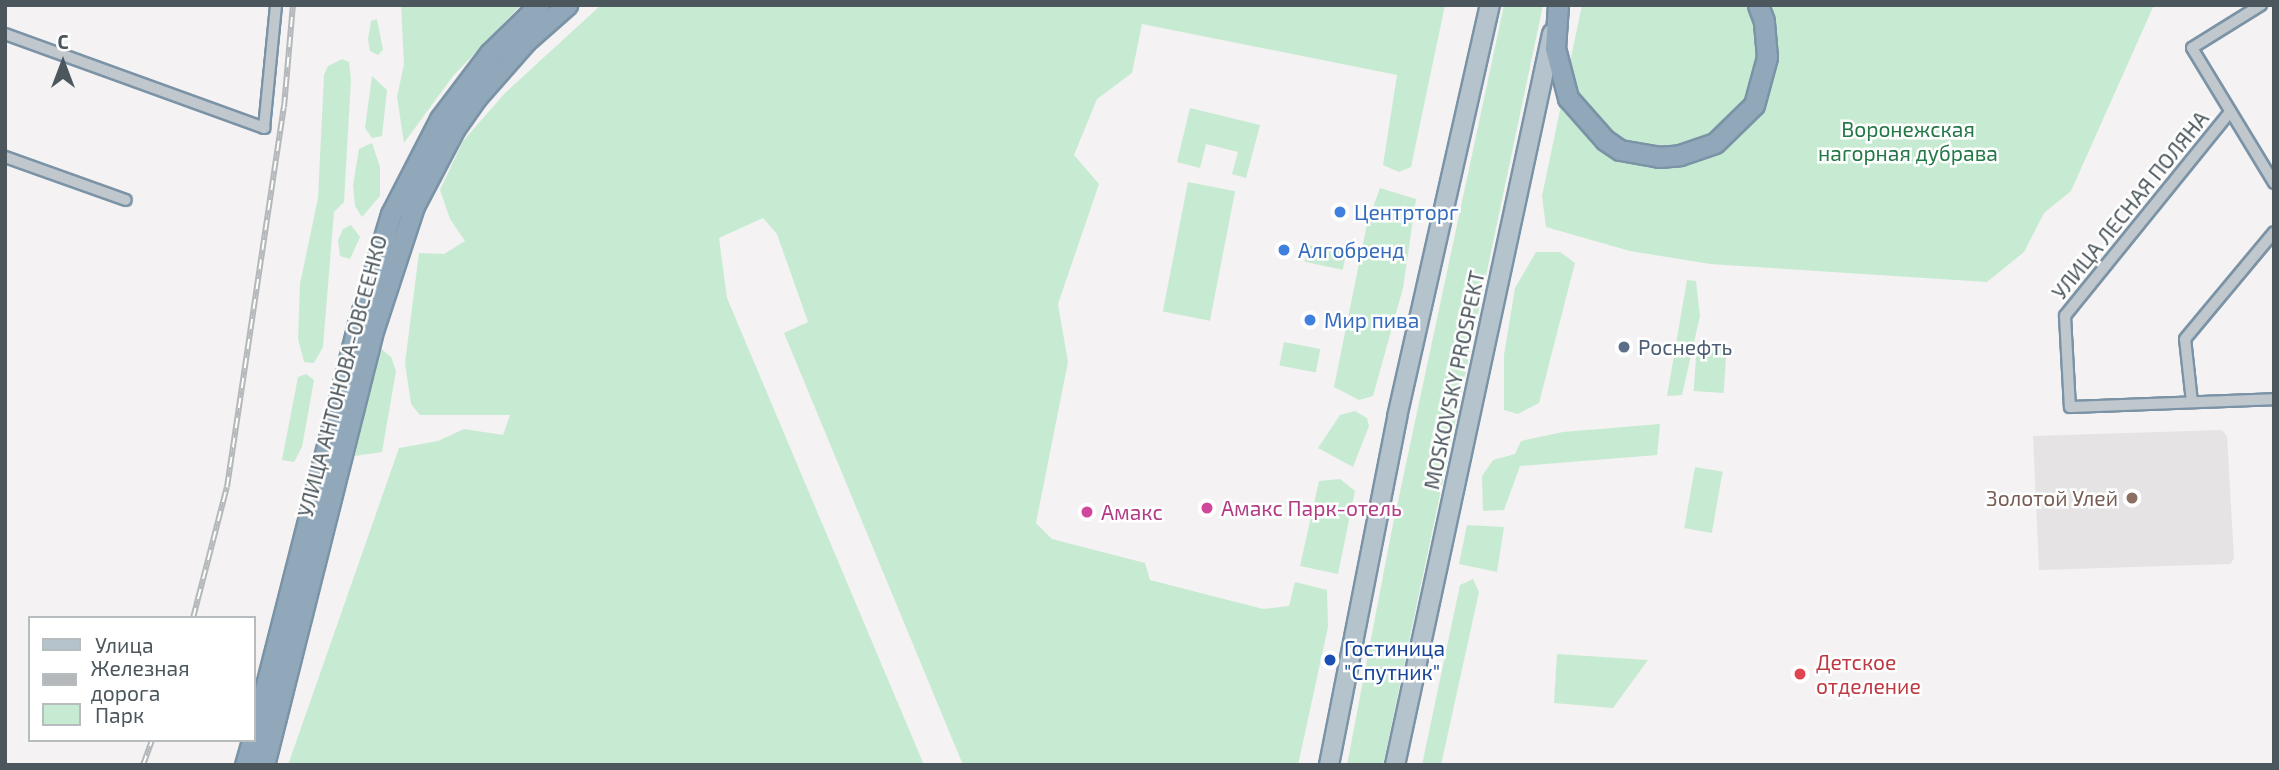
<!DOCTYPE html>
<meta charset="utf-8">
<style>
body{margin:0}
#map{position:relative;width:2279px;height:770px;overflow:hidden;background:#f4f2f2;font-family:"Exo 2",sans-serif}
div>[style]{position:absolute}
[style*='--x']{left:calc(var(--x)*1px);top:calc(var(--y)*1px);width:calc(var(--w)*1px);rotate:calc(var(--a)*1deg)}
.education>*{inset:0;background:#e5e3e4}
.green>*{inset:0;background:#c7ebd2;transform-origin:0 0}
.roads{filter:drop-shadow(2px 0 #7b93a6) drop-shadow(-2px 0 #7b93a6) drop-shadow(0 2px #7b93a6) drop-shadow(0 -2px #7b93a6)}
.street>*{height:10px;margin:-5px;padding:0 5px;transform-origin:5px;border-radius:5px;background:#c0c7cd}
.primary>*{height:18px;margin:-9px;padding:0 9px;transform-origin:9px;border-radius:9px;background:#b5c3cd}
.highway>*{height:19px;margin:-9.5px;padding:0 9.5px;transform-origin:9.5px;border-radius:9.5px;background:#90a8ba}
.rail>*{height:6px;margin-top:-3px;transform-origin:0;background:repeating-linear-gradient(90deg,#fff 0 10px,#b5b8bb 0 20px);box-sizing:border-box;border-block:2px solid #b5b8bb}
.dots>*{width:19px;height:19px;translate:-50% -50%;box-sizing:border-box;border:4px solid #fff;border-radius:50%}
span{translate:-50% -50%;white-space:nowrap;text-align:center;line-height:1.15;-webkit-text-stroke:5px #fff;paint-order:stroke}
.park-label{font-size:21px;color:#237846}
.street-label{font-size:21px;color:#4c575d}
.shop-label{font-size:21px;color:#366cbe}
.left{translate:0 -50%;text-align:left}
.service-label{font-size:21px;color:#4e5e75}
.education-label{font-size:21px;color:#785e54}
.right{translate:-100% -50%;text-align:right}
.hotel-label{font-size:21px;color:#b23c85}
.transit-label{font-size:21px;color:#164399}
.health-label{font-size:21px;color:#be3a42}
.frame{position:absolute;inset:0;border:7px solid #4c575d;pointer-events:none}
.legend{position:absolute;left:28px;top:616px;width:228px;height:126px;box-sizing:border-box;background:#fff;border:2px solid #b7bcbe;margin:0;padding:9px 12px;list-style:none;font-size:21px;color:#4c575d}
.legend li{display:flex;align-items:center;gap:14px;height:35px}
.legend b{width:35px;border:2px solid #b7bcbe}
.north{position:absolute;left:28px;top:28px;width:70px;height:70px;-webkit-text-stroke:5px #fff;paint-order:stroke;rotate:0deg;font-size:19px;font-weight:700;line-height:28px;text-align:center;color:#4c575d}
.north::after{content:'';display:block;margin:auto;width:24px;height:32px;background:#4c575d;clip-path:polygon(50% 0,100% 100%,50% 72%,0 100%)}
</style>
<div id="map">
<div class="education">
<div style="clip-path:polygon(2222px 430px,2227px 436px,2234px 559px,2230px 564px,2039px 570px,2033px 436px)"></div>
</div>
<div class="green">
<div style="clip-path:polygon(401px 5px,521px 5px,453px 76px,404px 143px,397px 97px,404px 64px)"></div>
<div style="clip-path:polygon(601px 5px,1445px 5px,1411px 167px,1399px 172px,1383px 165px,1397px 75px,1142px 24px,1132px 73px,1097px 99px,1074px 155px,1099px 184px,1058px 304px,1068px 362px,1036px 523px,1052px 539px,1145px 563px,1150px 580px,1263px 609px,1289px 606px,1295px 582px,1327px 590px,1328px 627px,1298px 765px,963px 765px,784px 333px,808px 322px,777px 234px,763px 218px,719px 238px,727px 298px,924px 765px,288px 765px,399px 448px,438px 441px,464px 429px,503px 435px,510px 415px,420px 415px,411px 404px,405px 363px,419px 253px,444px 254px,465px 241px,450px 219px,440px 190px,463px 141px,505px 93px)"></div>
<div style="clip-path:polygon(1504px 5px,1543px 5px,1383px 765px,1347px 765px,1391px 534px)"></div>
<div style="clip-path:polygon(1582px 5px,2154px 5px,2071px 191px,2044px 213px,2024px 252px,1987px 282px,1710px 264px,1630px 251px,1546px 227px,1542px 196px)"></div>
<div style="clip-path:polygon(377px 19px,383px 50px,378px 55px,370px 51px,368px 39px,371px 21px)"></div>
<div style="clip-path:polygon(342px 59px,349px 62px,351px 79px,344px 202px,334px 212px,323px 347px,314px 363px,304px 362px,298px 339px,300px 284px,318px 198px,324px 75px,328px 66px)"></div>
<div style="clip-path:polygon(372px 76px,387px 90px,382px 136px,372px 138px,365px 128px)"></div>
<div style="clip-path:polygon(1190px 108px,1260px 125px,1246px 178px,1232px 174px,1238px 152px,1206px 144px,1200px 168px,1177px 162px)"></div>
<div style="clip-path:polygon(372px 143px,380px 167px,380px 196px,362px 217px,355px 206px,353px 185px,359px 149px)"></div>
<div style="left:1188px;top:182px;width:48px;height:132px;rotate:11deg"></div>
<div style="clip-path:polygon(1380px 188px,1416px 199px,1403px 288px,1373px 396px,1359px 400px,1334px 387px,1367px 224px)"></div>
<div style="clip-path:polygon(351px 225px,360px 237px,350px 259px,340px 256px,338px 240px,343px 229px)"></div>
<div style="left:1308px;top:245px;width:39px;height:17px;rotate:12deg"></div>
<div style="clip-path:polygon(1536px 252px,1560px 252px,1575px 263px,1539px 403px,1518px 414px,1504px 410px,1504px 355px,1515px 288px)"></div>
<div style="clip-path:polygon(1687px 280px,1696px 281px,1700px 316px,1682px 395px,1667px 396px)"></div>
<div style="left:1284px;top:342px;width:37px;height:24px;rotate:11deg"></div>
<div style="left:1697px;top:343px;width:30px;height:48px;rotate:4deg"></div>
<div style="clip-path:polygon(377px 345px,391px 357px,396px 371px,382px 452px,355px 456px)"></div>
<div style="clip-path:polygon(306px 374px,314px 380px,302px 447px,294px 462px,282px 460px,298px 377px)"></div>
<div style="clip-path:polygon(1355px 411px,1367px 418px,1369px 426px,1353px 467px,1318px 448px,1340px 415px)"></div>
<div style="clip-path:polygon(1660px 424px,1657px 455px,1520px 466px,1504px 510px,1483px 511px,1482px 476px,1493px 460px,1515px 454px,1521px 441px,1563px 432px)"></div>
<div style="left:1695px;top:467px;width:28px;height:62px;rotate:10deg"></div>
<div style="clip-path:polygon(1340px 479px,1355px 491px,1338px 574px,1300px 566px,1319px 481px)"></div>
<div style="clip-path:polygon(1467px 525px,1504px 527px,1497px 572px,1459px 564px)"></div>
<div style="clip-path:polygon(1473px 579px,1479px 592px,1441px 765px,1422px 765px,1460px 585px)"></div>
<div style="clip-path:polygon(1557px 654px,1648px 660px,1613px 708px,1554px 703px)"></div>
</div>
<div class="roads">
<div class="street">
<div style="--x:2261;--y:5;--w:81;--a:148.1"></div>
<div style="--x:2192;--y:48;--w:158;--a:58.7"></div>
<div style="--x:5;--y:34;--w:276;--a:19.9"></div>
<div style="--x:264;--y:128;--w:124;--a:-84.4"></div>
<div style="--x:2230;--y:112;--w:262;--a:129"></div>
<div style="--x:2065;--y:316;--w:91;--a:86.9"></div>
<div style="--x:2070;--y:407;--w:204;--a:-2.2"></div>
<div style="--x:5;--y:157;--w:128;--a:19.6"></div>
<div style="--x:2192;--y:402;--w:63;--a:-96.3"></div>
<div style="--x:2185;--y:339;--w:139;--a:-50.2"></div>
</div>
<div class="primary">
<div style="--x:1329;--y:765;--w:355;--a:-78.9"></div>
<div style="--x:1397;--y:417;--w:422;--a:-77.3"></div>
<div style="--x:1395;--y:765;--w:748;--a:-77.88"></div>
</div>
<div class="highway">
<div style="--x:1558;--y:5;--w:43;--a:94"></div>
<div style="--x:1555;--y:48;--w:52;--a:75.4"></div>
<div style="--x:1568;--y:98;--w:56;--a:48.6"></div>
<div style="--x:1605;--y:140;--w:18;--a:34"></div>
<div style="--x:1620;--y:150;--w:40;--a:10"></div>
<div style="--x:1659;--y:157;--w:21;--a:-5"></div>
<div style="--x:1680;--y:155;--w:37;--a:-19"></div>
<div style="--x:1715;--y:143;--w:54;--a:-44.3"></div>
<div style="--x:1754;--y:105;--w:50;--a:-74.8"></div>
<div style="--x:1767;--y:57;--w:36;--a:-95"></div>
<div style="--x:1764;--y:21;--w:17;--a:-111"></div>
<div style="--x:254;--y:732;--w:421;--a:-75.7"></div>
<div style="--x:358;--y:324;--w:115;--a:-73.3"></div>
<div style="--x:391;--y:214;--w:107;--a:-62.7"></div>
<div style="--x:440;--y:119;--w:83;--a:-52.9"></div>
<div style="--x:490;--y:53;--w:69;--a:-44.4"></div>
<div style="--x:245;--y:765;--w:26;--a:-74"></div>
<div style="--x:264;--y:765;--w:451;--a:-75.9"></div>
<div style="--x:374;--y:328;--w:128;--a:-71.8"></div>
<div style="--x:414;--y:206;--w:88;--a:-62.3"></div>
<div style="--x:455;--y:128;--w:37;--a:-55"></div>
<div style="--x:476;--y:98;--w:76;--a:-48.7"></div>
<div style="--x:526;--y:41;--w:55;--a:-41.3"></div>
</div>
</div>
<div class="rail">
<div style="--x:193;--y:618;--w:135;--a:-75.5"></div>
<div style="--x:227;--y:487;--w:384;--a:-81.5"></div>
<div style="--x:284;--y:107;--w:102;--a:-85"></div>
<div style="--x:143;--y:765;--w:27;--a:-70"></div>
</div>
<div class="dots">
<div style="left:1340px;top:212px;background:#3f7fe0"></div>
<div style="left:1284px;top:250px;background:#3f7fe0"></div>
<div style="left:1310px;top:320px;background:#3f7fe0"></div>
<div style="left:1624px;top:347px;background:#5c6f8a"></div>
<div style="left:2132px;top:498px;background:#8d6e63"></div>
<div style="left:1207px;top:508px;background:#d1479c"></div>
<div style="left:1087px;top:512px;background:#d1479c"></div>
<div style="left:1330px;top:660px;background:#1a4fb4"></div>
<div style="left:1800px;top:674px;background:#e0444e"></div>
</div>
<div class="park-label">
<span style="left:1908px;top:141px">Воронежская<br>нагорная дубрава</span>
</div>
<div class="street-label">
<span style="left:2130px;top:205px;rotate:-51deg">УЛИЦА ЛЕСНАЯ ПОЛЯНА</span>
<span style="left:342px;top:376px;rotate:-75deg">УЛИЦА АНТОНОВА-ОВСЕЕНКО</span>
<span style="left:1454px;top:380px;rotate:-78deg">MOSKOVSKY PROSPEKT</span>
</div>
<div class="shop-label">
<span class="left" style="left:1354px;top:212px">Центрторг</span>
<span class="left" style="left:1298px;top:250px">Алгобренд</span>
<span class="left" style="left:1324px;top:320px">Мир пива</span>
</div>
<div class="service-label">
<span class="left" style="left:1638px;top:347px">Роснефть</span>
</div>
<div class="education-label">
<span class="right" style="left:2118px;top:498px">Золотой Улей</span>
</div>
<div class="hotel-label">
<span class="left" style="left:1221px;top:508px">Амакс Парк-отель</span>
<span class="left" style="left:1101px;top:512px">Амакс</span>
</div>
<div class="transit-label">
<span class="left" style="left:1344px;top:660px">Гостиница<br>"Спутник"</span>
</div>
<div class="health-label">
<span class="left" style="left:1816px;top:674px">Детское<br>отделение</span>
</div>
<div class="frame"></div>
<ul class="legend">
<li><b style="height:9px;background:#b5c3cd"></b>Улица</li>
<li><b style="height:9px;background:#b5b8bb"></b>Железная дорога</li>
<li><b style="height:19px;background:#c7ebd2"></b>Парк</li>
</ul>
<div class="north">С</div>
</div>
